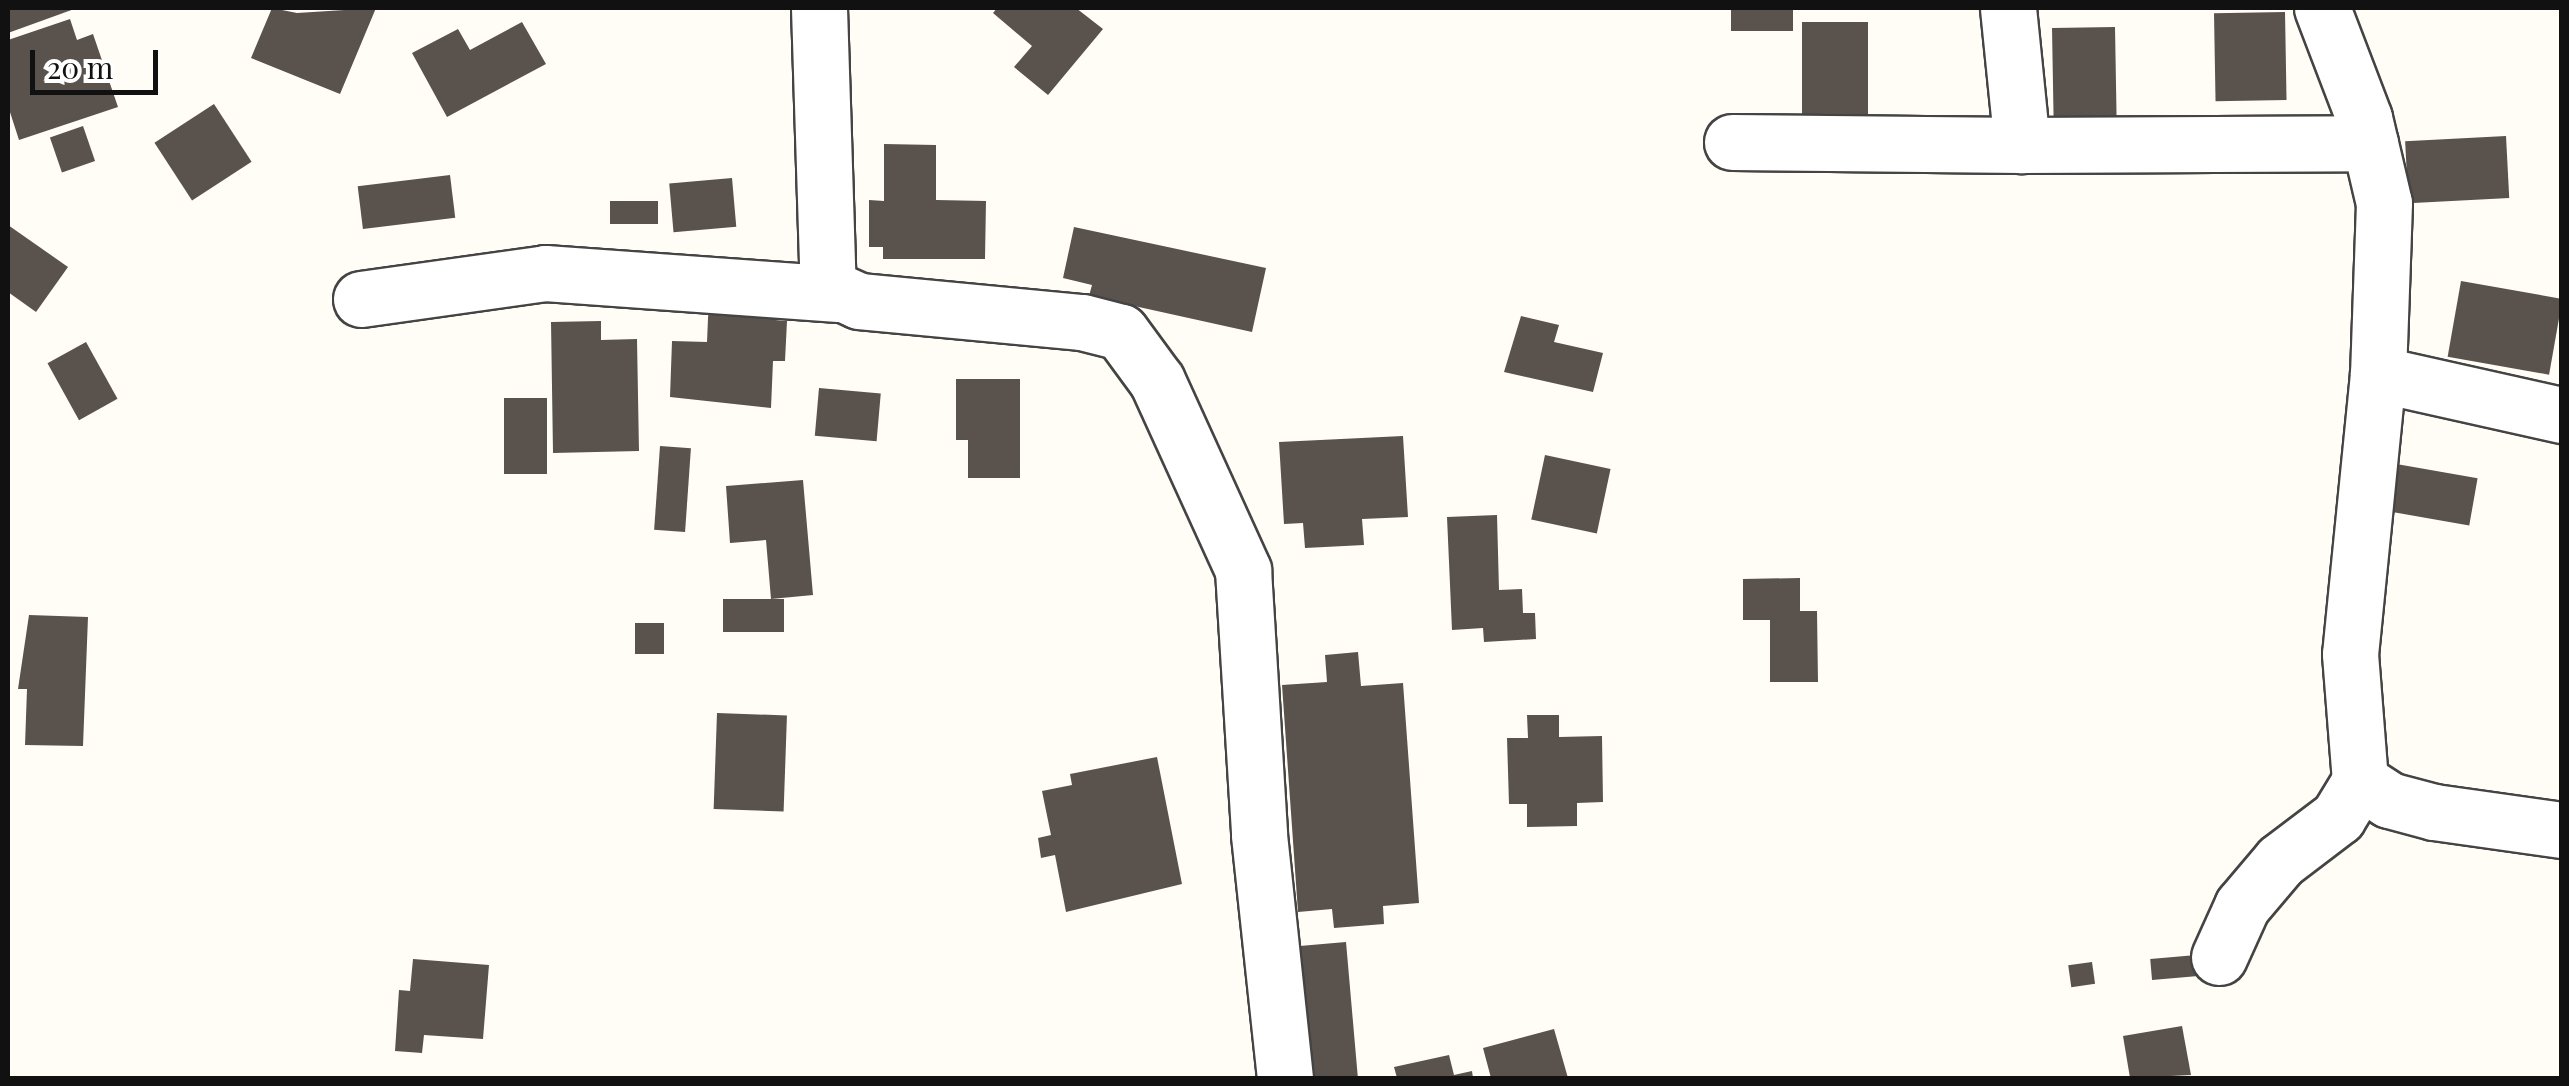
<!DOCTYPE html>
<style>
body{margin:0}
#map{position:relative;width:2569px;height:1086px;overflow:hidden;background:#fffdf5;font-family:"Playfair Display",serif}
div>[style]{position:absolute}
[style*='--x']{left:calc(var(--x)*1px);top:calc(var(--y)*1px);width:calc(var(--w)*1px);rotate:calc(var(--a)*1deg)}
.building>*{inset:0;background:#5a524d;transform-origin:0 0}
.roads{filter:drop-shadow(2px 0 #444) drop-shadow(-2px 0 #444) drop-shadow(0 2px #444) drop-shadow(0 -2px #444)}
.minor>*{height:55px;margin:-27.5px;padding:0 27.5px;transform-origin:27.5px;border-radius:27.5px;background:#fff}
span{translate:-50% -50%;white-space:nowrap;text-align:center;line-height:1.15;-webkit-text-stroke:10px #fff;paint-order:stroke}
.frame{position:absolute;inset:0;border:10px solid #111;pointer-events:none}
.scale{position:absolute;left:30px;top:50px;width:128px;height:45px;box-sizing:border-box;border:5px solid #111;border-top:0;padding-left:12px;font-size:30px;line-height:35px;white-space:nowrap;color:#111;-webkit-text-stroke:8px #fff;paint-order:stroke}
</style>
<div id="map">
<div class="building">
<div style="clip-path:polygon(8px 8px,77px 8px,8px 33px)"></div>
<div style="clip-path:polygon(272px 8px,297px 13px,376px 8px,340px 94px,251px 58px)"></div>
<div style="clip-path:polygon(997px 8px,1076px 8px,1103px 29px,1048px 95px,1014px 67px,1032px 46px,993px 13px)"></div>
<div style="left:1731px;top:8px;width:62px;height:23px"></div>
<div style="left:2285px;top:12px;width:88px;height:71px;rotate:89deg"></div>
<div style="clip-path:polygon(70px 19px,77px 40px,93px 34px,118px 107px,19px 140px,8px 106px,8px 40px)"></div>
<div style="clip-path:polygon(522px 22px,546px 64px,447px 117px,412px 53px,458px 29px,470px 50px)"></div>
<div style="left:1802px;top:22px;width:66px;height:94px"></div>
<div style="left:2115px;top:27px;width:94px;height:63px;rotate:89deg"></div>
<div style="left:214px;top:104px;width:69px;height:71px;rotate:57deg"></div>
<div style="left:83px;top:126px;width:37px;height:35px;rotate:71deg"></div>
<div style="left:2506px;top:136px;width:62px;height:101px;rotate:87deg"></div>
<div style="clip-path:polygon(884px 144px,936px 145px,936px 200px,986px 201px,985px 259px,883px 259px,883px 247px,869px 247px,869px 200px,884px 201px)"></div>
<div style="left:450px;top:175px;width:43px;height:93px;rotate:83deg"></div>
<div style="left:732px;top:178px;width:49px;height:63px;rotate:85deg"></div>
<div style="left:658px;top:201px;width:23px;height:48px;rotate:90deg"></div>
<div style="clip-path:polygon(8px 225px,68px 267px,36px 312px,8px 292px)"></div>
<div style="clip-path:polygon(1074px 227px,1266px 268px,1252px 332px,1089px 296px,1092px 285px,1063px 278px)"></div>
<div style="left:2461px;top:281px;width:103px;height:77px;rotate:10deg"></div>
<div style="clip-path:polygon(709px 295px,776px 298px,775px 320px,787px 321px,785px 361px,773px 361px,771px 408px,670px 397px,672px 341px,707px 342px)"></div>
<div style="clip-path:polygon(1521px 316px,1559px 325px,1554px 342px,1603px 353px,1593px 392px,1504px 372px)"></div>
<div style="clip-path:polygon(601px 321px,601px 340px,637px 339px,639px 451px,553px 453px,551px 322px)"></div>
<div style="left:86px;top:342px;width:65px;height:44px;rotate:61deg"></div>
<div style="clip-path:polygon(956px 379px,1020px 379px,1020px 478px,968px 478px,968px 440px,956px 440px)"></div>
<div style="left:819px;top:388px;width:62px;height:48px;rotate:5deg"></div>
<div style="left:504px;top:398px;width:43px;height:76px"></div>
<div style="clip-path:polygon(1403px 436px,1408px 517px,1362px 519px,1364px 545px,1305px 548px,1303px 523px,1284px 524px,1279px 442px)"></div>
<div style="left:660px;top:446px;width:31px;height:84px;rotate:4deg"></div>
<div style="left:1545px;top:455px;width:67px;height:66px;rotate:12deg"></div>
<div style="left:2385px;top:462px;width:94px;height:48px;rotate:10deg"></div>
<div style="clip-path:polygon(803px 480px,813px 595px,771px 599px,766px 540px,730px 543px,726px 486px)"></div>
<div style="clip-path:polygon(1497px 515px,1499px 590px,1522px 589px,1523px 613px,1535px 613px,1536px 639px,1484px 642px,1483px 628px,1452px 630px,1447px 517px)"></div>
<div style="clip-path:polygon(1800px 578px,1800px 611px,1817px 611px,1818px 682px,1770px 682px,1770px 620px,1743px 620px,1743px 579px)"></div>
<div style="left:784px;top:599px;width:33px;height:61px;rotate:90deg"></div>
<div style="clip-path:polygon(29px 615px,88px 617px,83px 746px,25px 745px,27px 689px,18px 689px)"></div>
<div style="left:635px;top:623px;width:29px;height:31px"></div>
<div style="clip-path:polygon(1358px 652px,1361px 686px,1403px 683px,1419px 903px,1383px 906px,1384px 924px,1334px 928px,1332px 909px,1298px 912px,1282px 685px,1327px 682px,1325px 655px)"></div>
<div style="left:717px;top:713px;width:70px;height:96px;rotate:2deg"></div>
<div style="clip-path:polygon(1527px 715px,1559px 715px,1559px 737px,1602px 736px,1603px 802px,1577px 803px,1577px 826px,1527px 827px,1527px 804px,1509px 804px,1507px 738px,1528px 738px)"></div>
<div style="clip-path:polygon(1157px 757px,1182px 884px,1066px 912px,1055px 855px,1041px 858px,1038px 838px,1051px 835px,1042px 791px,1072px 785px,1070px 774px)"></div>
<div style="left:1346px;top:942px;width:137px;height:67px;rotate:85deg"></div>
<div style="left:2208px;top:954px;width:21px;height:58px;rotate:85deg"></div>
<div style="clip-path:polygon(413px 959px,489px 965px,483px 1039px,424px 1035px,422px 1053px,395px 1051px,399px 990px,410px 991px)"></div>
<div style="left:2092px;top:962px;width:22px;height:24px;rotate:82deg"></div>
<div style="clip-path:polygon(2182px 1026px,2191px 1075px,2130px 1078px,2123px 1036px)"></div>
<div style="clip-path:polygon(1554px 1029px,1568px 1078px,1491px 1078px,1483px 1048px)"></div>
<div style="clip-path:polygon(1449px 1055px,1454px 1075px,1472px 1071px,1473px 1078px,1397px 1078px,1394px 1067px)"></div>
</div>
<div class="roads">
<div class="minor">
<div style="--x:819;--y:8;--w:279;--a:88.2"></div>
<div style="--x:828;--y:287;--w:34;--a:24"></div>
<div style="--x:859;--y:301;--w:224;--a:5.4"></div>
<div style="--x:1082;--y:322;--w:40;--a:14.4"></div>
<div style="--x:1121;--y:332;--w:61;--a:53.7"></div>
<div style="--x:1157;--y:381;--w:208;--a:65.5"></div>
<div style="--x:1243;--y:570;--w:265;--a:86.5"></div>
<div style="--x:1259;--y:835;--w:244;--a:83.9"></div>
<div style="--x:2008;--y:8;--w:138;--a:84.2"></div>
<div style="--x:2022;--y:145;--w:348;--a:-0.3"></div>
<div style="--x:2322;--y:8;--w:118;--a:69.1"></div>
<div style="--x:2364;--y:118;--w:87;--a:76.8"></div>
<div style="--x:2384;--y:203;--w:171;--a:92"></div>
<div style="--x:2378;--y:374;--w:281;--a:95.7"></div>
<div style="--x:2350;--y:654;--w:127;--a:85.5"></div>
<div style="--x:2360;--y:781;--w:35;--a:33"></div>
<div style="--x:2389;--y:800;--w:47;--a:14.9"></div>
<div style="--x:2434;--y:812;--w:129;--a:8"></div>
<div style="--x:1732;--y:142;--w:290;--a:0.6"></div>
<div style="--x:361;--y:299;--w:186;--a:-8"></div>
<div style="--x:545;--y:273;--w:294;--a:4.1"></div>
<div style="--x:2378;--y:374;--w:189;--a:12.6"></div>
<div style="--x:2219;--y:957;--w:56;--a:-65.7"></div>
<div style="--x:2242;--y:906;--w:59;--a:-49.8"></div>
<div style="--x:2280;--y:861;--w:73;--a:-37.2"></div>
<div style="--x:2338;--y:817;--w:42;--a:-58.6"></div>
</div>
</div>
<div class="frame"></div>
<div class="scale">20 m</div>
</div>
